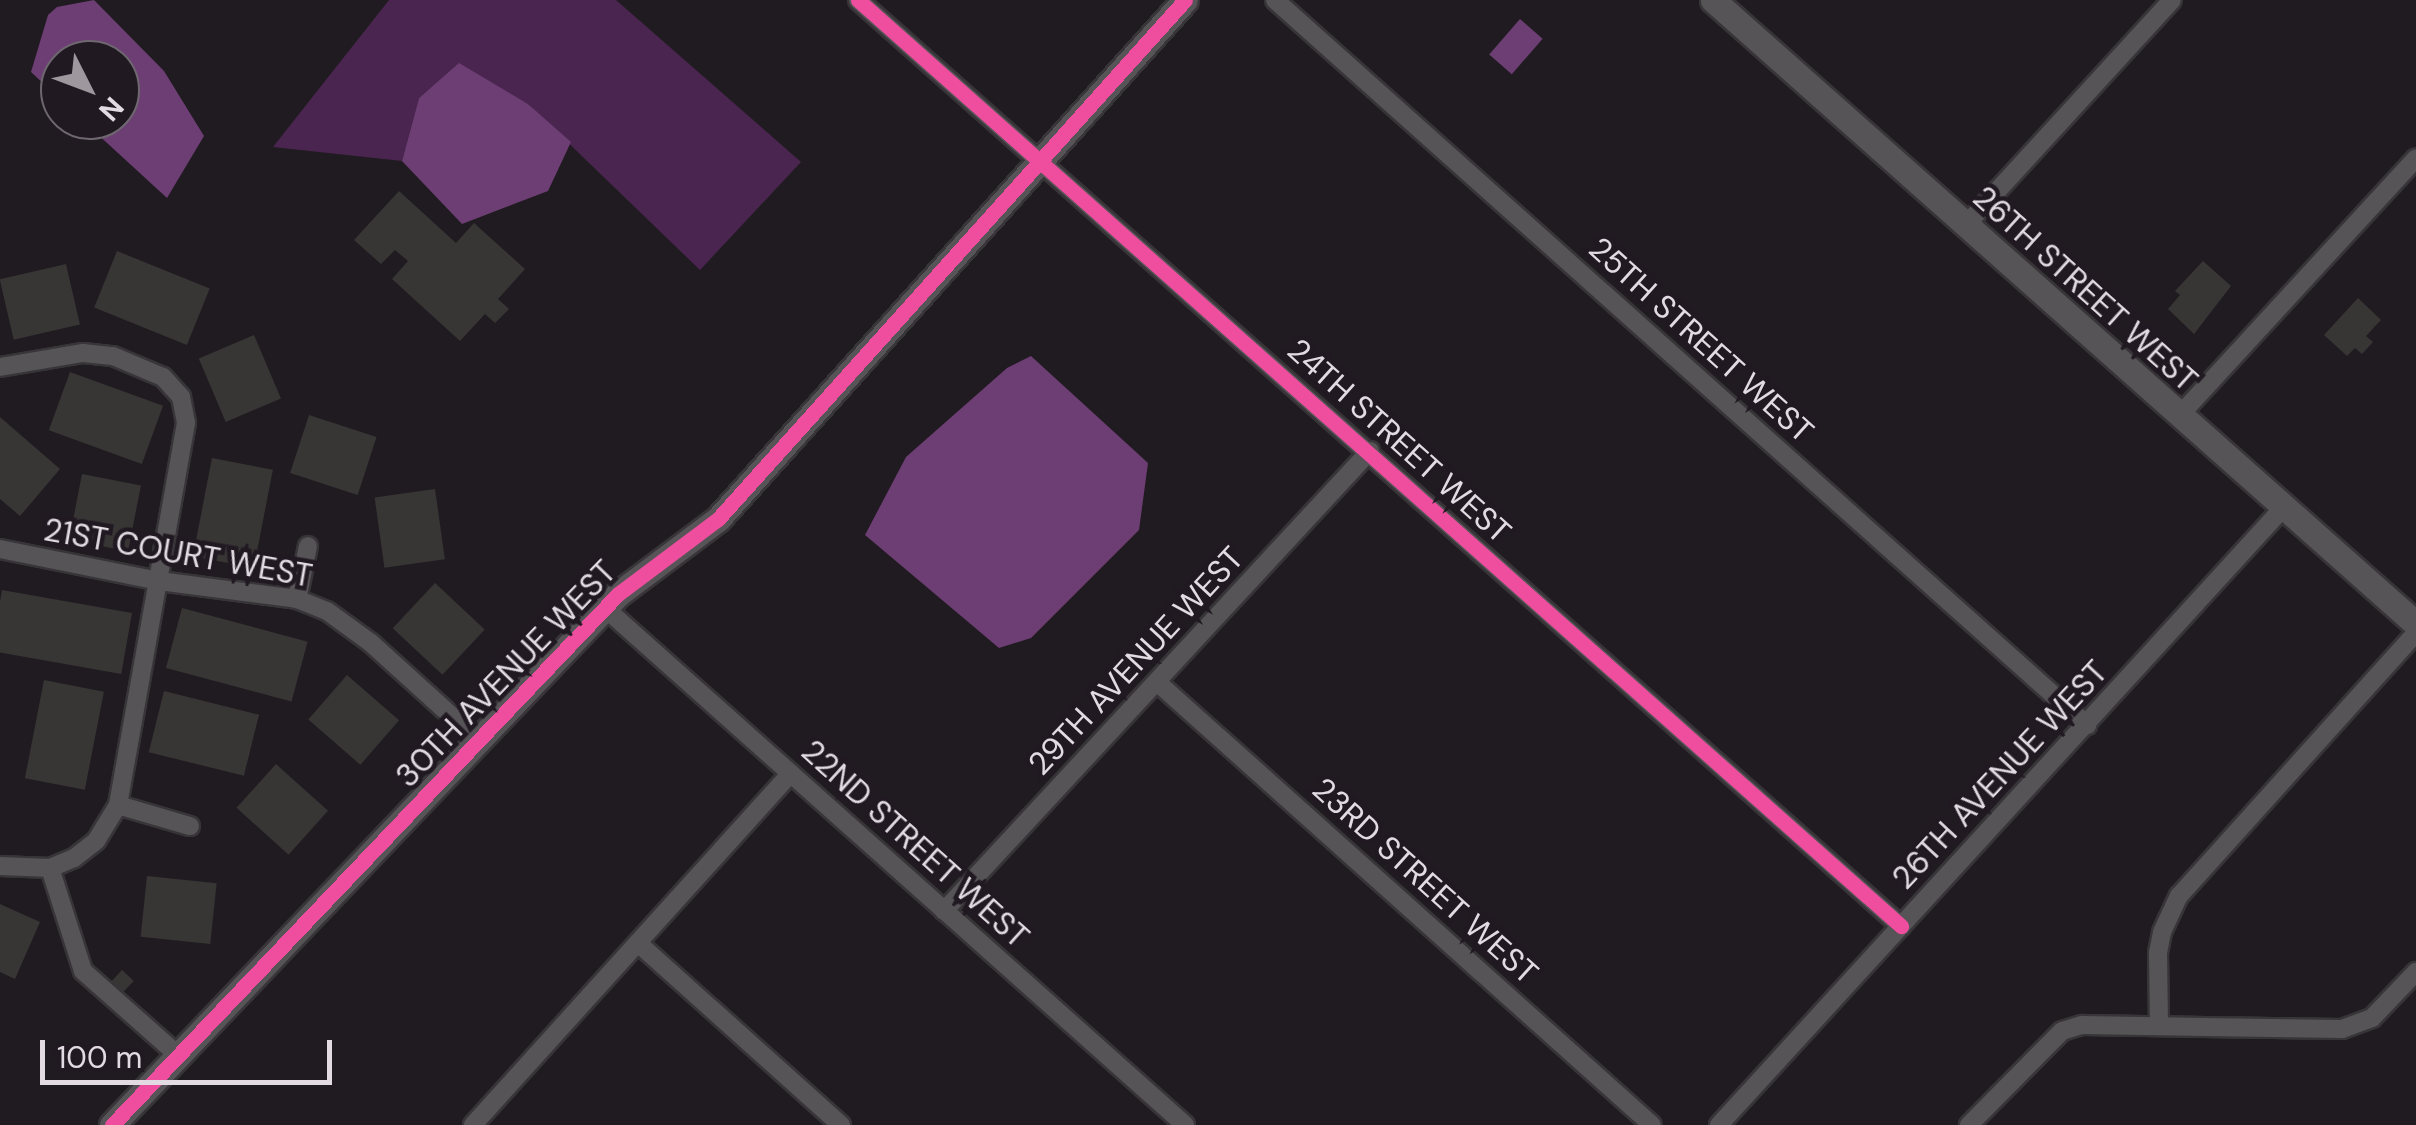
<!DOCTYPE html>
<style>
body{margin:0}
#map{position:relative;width:2416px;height:1125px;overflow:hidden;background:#201b20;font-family:"DM Sans",sans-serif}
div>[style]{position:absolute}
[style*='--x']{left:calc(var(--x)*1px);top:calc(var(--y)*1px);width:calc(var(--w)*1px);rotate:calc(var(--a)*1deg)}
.green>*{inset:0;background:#4a2550}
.water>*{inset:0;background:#6c3e73;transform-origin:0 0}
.building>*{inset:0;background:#383535;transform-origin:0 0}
.roads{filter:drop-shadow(2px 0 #383539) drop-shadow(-2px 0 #383539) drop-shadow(0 2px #383539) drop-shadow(0 -2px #383539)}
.street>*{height:18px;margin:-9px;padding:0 9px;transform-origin:9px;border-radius:9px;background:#575458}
.secondary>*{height:25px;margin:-12.5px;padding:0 12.5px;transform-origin:12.5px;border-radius:12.5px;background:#575458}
.cycleway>*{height:15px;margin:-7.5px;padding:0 7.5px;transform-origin:7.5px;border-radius:7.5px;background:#ef4d9e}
span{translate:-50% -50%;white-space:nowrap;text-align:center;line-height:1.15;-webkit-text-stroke:9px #211922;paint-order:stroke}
.street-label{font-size:32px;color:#e2dce2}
.north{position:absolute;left:40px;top:40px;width:100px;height:100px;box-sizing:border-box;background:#211922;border:2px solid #6e676f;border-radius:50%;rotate:132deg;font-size:28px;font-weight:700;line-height:40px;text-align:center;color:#e2dce2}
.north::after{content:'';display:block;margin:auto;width:35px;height:45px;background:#9e989e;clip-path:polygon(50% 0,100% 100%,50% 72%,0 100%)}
.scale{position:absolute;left:40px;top:1040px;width:292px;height:45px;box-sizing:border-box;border:5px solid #e2dce2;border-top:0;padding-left:12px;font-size:30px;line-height:35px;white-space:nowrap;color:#e2dce2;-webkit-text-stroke:8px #211922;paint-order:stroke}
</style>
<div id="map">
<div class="green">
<div style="clip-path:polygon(389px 0,616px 0,801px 162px,700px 270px,528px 104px,459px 64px,419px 98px,402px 161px,273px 147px)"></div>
</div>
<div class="water">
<div style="clip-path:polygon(94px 0,164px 71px,204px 136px,167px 198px,82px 120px,120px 120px,120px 60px,60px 60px,60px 99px,31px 72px,48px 15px,57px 7px)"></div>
<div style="left:1520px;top:19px;width:30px;height:47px;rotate:41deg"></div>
<div style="clip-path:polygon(459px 63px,528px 104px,571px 142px,548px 191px,462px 224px,402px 161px,419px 98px)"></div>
<div style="clip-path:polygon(1031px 356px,1148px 463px,1139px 530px,1031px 638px,999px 648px,865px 535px,906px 457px,1007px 368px)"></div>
</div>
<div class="building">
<div style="clip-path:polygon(399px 191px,456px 243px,474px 223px,525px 269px,498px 299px,509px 309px,495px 323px,485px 314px,460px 341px,392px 279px,408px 261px,395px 250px,381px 264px,354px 240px)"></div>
<div style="left:117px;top:251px;width:100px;height:61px;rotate:22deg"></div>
<div style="clip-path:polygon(2203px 261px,2231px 286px,2194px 334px,2168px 309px,2180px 295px,2175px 291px)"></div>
<div style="left:66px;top:264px;width:62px;height:68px;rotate:77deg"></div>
<div style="clip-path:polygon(2358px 298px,2381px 320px,2366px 336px,2373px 342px,2362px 354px,2355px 348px,2347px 356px,2324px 335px)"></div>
<div style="left:254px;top:335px;width:69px;height:60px;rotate:67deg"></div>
<div style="left:70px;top:372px;width:99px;height:62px;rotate:20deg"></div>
<div style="left:309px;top:415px;width:71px;height:61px;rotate:18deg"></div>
<div style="clip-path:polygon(0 417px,60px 469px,20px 516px,0 499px)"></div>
<div style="left:212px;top:458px;width:62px;height:100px;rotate:11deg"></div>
<div style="left:82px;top:474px;width:60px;height:67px;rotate:11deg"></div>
<div style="left:435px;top:489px;width:71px;height:61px;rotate:82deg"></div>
<div style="left:435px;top:583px;width:68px;height:62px;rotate:43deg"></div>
<div style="left:2px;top:590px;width:132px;height:62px;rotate:10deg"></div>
<div style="left:182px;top:608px;width:130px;height:62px;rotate:15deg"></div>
<div style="left:347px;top:675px;width:69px;height:59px;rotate:41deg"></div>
<div style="left:44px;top:680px;width:61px;height:100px;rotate:11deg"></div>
<div style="left:164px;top:691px;width:98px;height:63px;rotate:14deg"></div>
<div style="left:276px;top:764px;width:70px;height:59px;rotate:42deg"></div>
<div style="left:147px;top:876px;width:70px;height:61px;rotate:6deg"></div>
<div style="clip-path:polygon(0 904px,40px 922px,15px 979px,0 972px)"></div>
<div style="left:122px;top:970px;width:16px;height:35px;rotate:43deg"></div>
</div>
<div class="roads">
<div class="street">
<div style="--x:858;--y:0;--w:1395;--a:41.6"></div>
<div style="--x:1275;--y:0;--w:1089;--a:41.76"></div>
<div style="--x:1965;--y:226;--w:306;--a:-47.5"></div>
<div style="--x:0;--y:367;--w:84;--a:-9.6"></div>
<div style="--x:83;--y:353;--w:30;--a:6"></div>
<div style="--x:113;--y:356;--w:54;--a:22.8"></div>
<div style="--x:163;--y:377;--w:27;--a:48"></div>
<div style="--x:181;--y:397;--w:26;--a:79"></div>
<div style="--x:186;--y:423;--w:388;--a:100.1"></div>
<div style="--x:118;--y:805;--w:42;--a:121.4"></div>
<div style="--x:96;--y:841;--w:28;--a:142"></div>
<div style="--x:74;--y:858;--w:26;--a:157"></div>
<div style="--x:50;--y:868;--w:50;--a:-177.7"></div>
<div style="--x:2179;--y:416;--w:350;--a:-47.4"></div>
<div style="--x:0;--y:549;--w:162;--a:11.4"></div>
<div style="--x:159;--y:581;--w:139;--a:7.4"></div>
<div style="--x:297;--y:599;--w:32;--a:22"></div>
<div style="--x:327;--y:611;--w:54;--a:36"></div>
<div style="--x:371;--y:643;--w:144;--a:42.2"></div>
<div style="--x:297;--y:599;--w:54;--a:-78.3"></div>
<div style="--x:605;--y:608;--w:777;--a:41.71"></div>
<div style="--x:1157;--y:682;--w:664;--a:41.83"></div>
<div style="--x:118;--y:805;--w:75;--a:16.3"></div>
<div style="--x:50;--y:868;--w:108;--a:72.2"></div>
<div style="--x:83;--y:971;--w:127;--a:41.5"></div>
<div style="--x:944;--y:911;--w:627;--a:-47.2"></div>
<div style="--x:638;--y:943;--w:273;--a:41.9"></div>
<div style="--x:2159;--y:1025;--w:72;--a:-90.8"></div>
<div style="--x:2158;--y:953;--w:21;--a:-79"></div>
<div style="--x:2162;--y:932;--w:40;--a:-65"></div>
<div style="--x:2179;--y:896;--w:354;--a:-48"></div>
<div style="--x:473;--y:1125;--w:474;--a:-47.9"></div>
<div style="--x:1719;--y:1125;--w:836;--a:-47.57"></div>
<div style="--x:1969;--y:1125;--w:132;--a:-45.3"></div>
<div style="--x:2062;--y:1031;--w:21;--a:-17"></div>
<div style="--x:2082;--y:1025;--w:260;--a:0.9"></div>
<div style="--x:2342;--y:1029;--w:32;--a:-20"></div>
<div style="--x:2372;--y:1018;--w:64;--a:-46.3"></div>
</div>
<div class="secondary">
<div style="--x:1713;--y:0;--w:940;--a:41.59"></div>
<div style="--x:112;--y:1125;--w:733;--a:-46.38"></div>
<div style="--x:618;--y:594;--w:125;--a:-36.9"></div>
<div style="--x:718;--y:519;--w:698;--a:-48.02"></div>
</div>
</div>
<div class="cycleway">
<div style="--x:858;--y:0;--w:1395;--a:41.6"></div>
<div style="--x:112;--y:1125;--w:733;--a:-46.38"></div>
<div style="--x:618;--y:594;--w:125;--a:-36.9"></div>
<div style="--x:718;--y:519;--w:698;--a:-48.02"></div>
</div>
<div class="street-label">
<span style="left:2085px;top:289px;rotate:42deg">26TH STREET WEST</span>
<span style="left:1701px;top:340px;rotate:42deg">25TH STREET WEST</span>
<span style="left:1399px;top:441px;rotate:42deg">24TH STREET WEST</span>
<span style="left:178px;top:553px;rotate:10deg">21ST COURT WEST</span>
<span style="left:1136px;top:661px;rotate:-47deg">29TH AVENUE WEST</span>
<span style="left:506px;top:674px;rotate:-46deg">30TH AVENUE WEST</span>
<span style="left:2000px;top:775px;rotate:-47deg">26TH AVENUE WEST</span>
<span style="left:915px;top:844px;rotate:42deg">22ND STREET WEST</span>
<span style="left:1425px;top:881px;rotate:42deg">23RD STREET WEST</span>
</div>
<div class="north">N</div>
<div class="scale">100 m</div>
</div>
